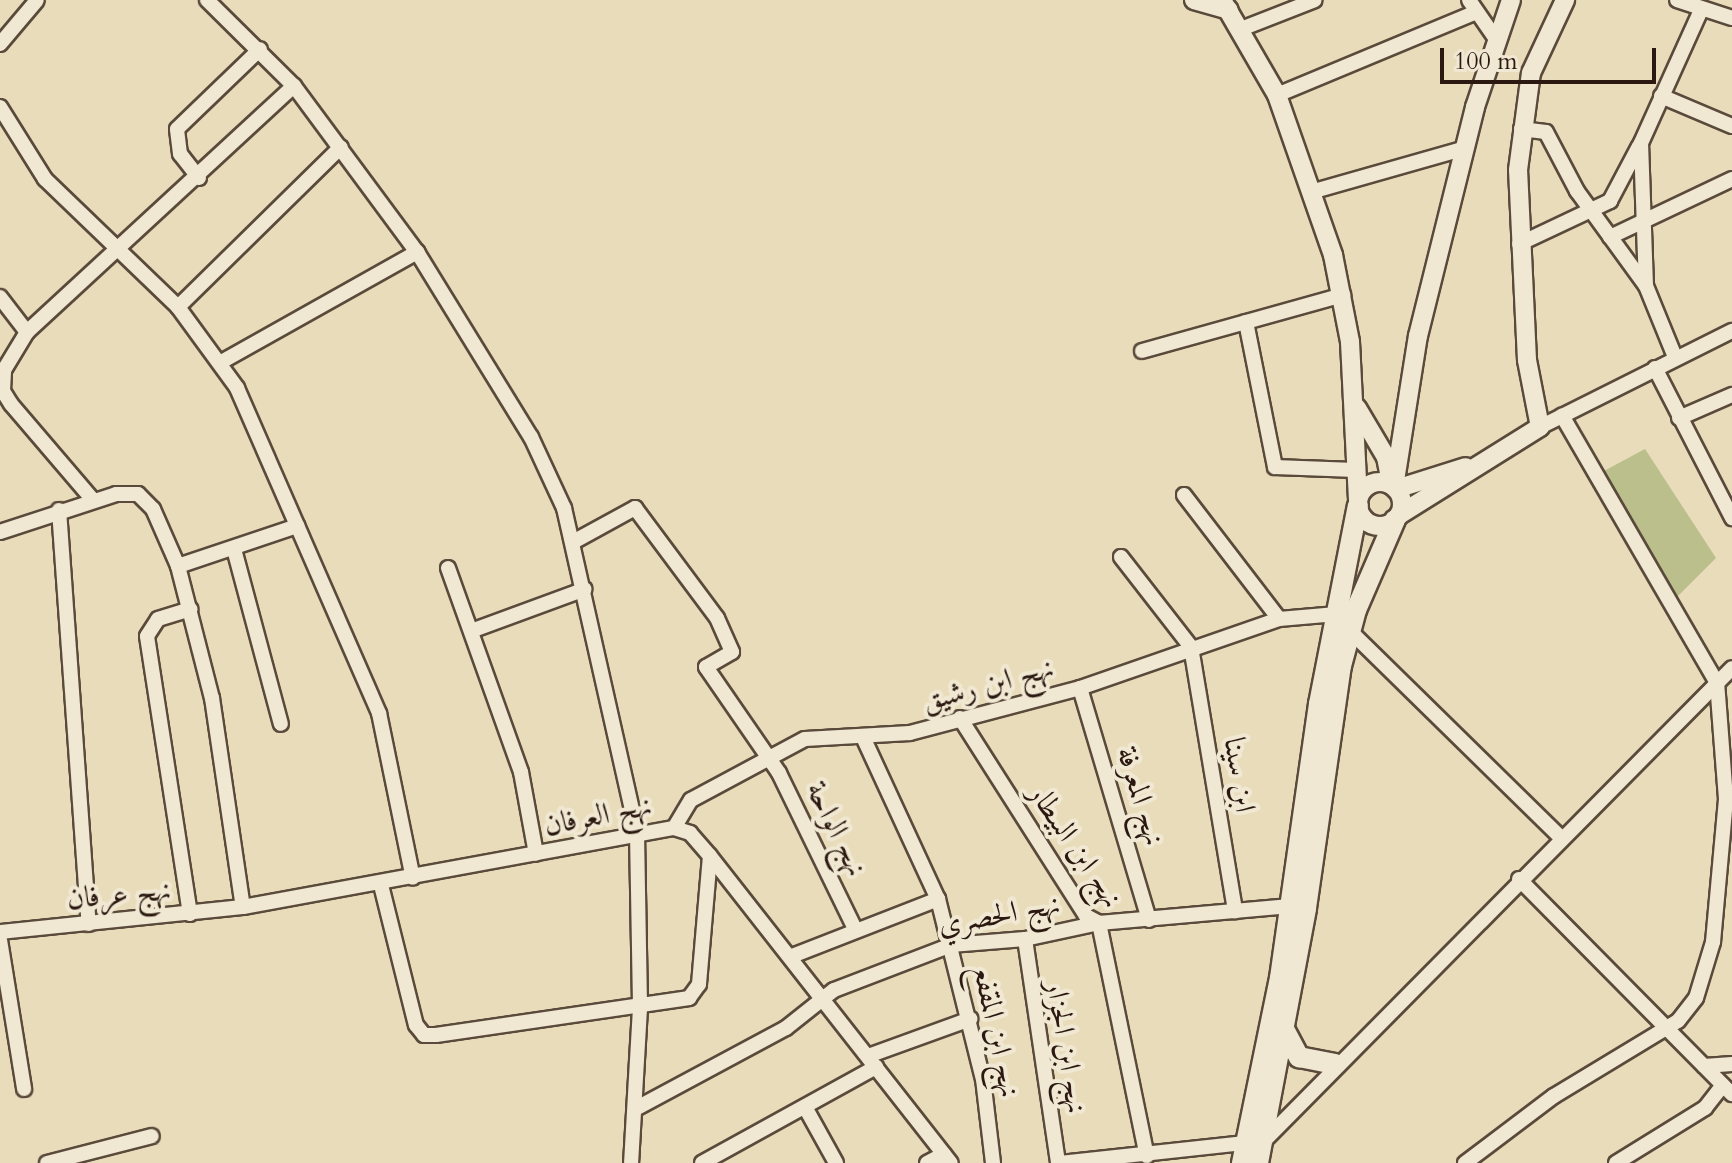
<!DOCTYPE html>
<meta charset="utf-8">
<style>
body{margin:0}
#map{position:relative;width:1732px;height:1163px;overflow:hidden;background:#e8dcba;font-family:Cardo,Amiri,serif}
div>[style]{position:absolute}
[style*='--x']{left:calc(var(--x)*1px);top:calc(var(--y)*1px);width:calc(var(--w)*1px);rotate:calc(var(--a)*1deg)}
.green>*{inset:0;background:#bbbf8c}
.roads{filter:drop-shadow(2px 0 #5a4a3b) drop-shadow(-2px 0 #5a4a3b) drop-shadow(0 2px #5a4a3b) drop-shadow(0 -2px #5a4a3b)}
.minor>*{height:14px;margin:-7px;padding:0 7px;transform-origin:7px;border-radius:7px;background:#f0e8d2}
.tertiary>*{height:18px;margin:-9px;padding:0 9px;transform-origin:9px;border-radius:9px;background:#f0e8d2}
.tertiary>.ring{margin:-9px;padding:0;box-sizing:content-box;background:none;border:18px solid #f0e8d2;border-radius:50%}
.secondary>*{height:20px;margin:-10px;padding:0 10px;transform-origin:10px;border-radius:10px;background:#f0e8d2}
span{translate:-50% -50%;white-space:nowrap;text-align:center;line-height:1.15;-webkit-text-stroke:8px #f0e8d2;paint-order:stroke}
.street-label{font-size:30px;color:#2b1911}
.scale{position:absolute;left:1440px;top:48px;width:216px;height:36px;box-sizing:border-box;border:4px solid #2b1911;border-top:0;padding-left:10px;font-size:24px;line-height:28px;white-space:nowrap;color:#2b1911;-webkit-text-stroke:6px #f0e8d2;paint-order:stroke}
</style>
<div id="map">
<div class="green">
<div style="clip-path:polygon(1645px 449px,1716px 558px,1674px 600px,1602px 472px)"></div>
</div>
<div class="roads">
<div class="minor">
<div style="--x:207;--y:0;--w:122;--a:44.7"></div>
<div style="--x:294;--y:86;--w:207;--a:53.5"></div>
<div style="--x:417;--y:252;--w:217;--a:58.4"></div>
<div style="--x:531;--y:437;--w:78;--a:65.1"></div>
<div style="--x:564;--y:508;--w:333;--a:77.3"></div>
<div style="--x:637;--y:833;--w:175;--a:89"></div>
<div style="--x:640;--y:1008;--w:155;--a:93.3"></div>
<div style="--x:1469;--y:0;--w:47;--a:55.3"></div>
<div style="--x:1677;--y:0;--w:58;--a:18.1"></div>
<div style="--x:1241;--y:29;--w:79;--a:-21.4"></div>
<div style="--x:0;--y:44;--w:57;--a:-49.9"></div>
<div style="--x:1277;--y:95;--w:216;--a:-22.6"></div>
<div style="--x:1661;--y:96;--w:77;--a:22.9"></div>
<div style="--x:0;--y:107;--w:85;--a:58"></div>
<div style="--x:45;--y:179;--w:185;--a:43.9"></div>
<div style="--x:178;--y:307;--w:100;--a:53.9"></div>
<div style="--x:237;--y:388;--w:355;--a:66.4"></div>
<div style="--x:379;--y:713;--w:168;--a:78.4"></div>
<div style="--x:1521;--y:129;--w:25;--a:7"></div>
<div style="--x:1546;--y:132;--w:67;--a:62.3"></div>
<div style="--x:1577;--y:191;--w:117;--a:54"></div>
<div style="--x:199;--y:178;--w:31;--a:-128"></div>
<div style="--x:180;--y:154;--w:25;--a:-97"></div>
<div style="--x:177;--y:129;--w:115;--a:-43.9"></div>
<div style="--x:1314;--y:191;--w:158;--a:-15.8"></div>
<div style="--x:1610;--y:237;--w:135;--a:-25.4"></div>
<div style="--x:1519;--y:244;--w:101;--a:-25.3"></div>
<div style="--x:1610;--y:201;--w:62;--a:-62.2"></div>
<div style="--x:0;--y:297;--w:44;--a:52.4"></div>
<div style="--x:178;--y:307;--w:228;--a:-44.5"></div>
<div style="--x:1246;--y:322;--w:148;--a:78.7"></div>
<div style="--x:1275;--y:467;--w:80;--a:2.1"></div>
<div style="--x:1142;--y:351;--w:209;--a:-15.6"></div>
<div style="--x:1675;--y:357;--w:77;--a:-112.2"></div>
<div style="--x:1646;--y:286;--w:143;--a:-92"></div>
<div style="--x:1641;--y:143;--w:146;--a:-65.7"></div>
<div style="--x:223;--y:361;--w:223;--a:-29.3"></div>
<div style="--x:1655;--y:368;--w:169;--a:62.8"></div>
<div style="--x:1679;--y:418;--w:58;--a:-23.5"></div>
<div style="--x:1540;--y:427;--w:215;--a:-26.6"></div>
<div style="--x:1184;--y:495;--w:156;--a:52.5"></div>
<div style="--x:93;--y:500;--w:126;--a:-130.5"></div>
<div style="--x:11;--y:404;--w:15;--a:-122"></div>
<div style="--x:3;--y:391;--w:21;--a:-87"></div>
<div style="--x:4;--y:370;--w:44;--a:-58.8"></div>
<div style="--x:27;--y:332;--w:363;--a:-42.7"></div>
<div style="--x:59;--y:510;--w:415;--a:85.9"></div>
<div style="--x:0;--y:532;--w:122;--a:-18.1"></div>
<div style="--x:116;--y:494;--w:22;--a:0"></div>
<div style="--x:138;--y:494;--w:21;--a:45"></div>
<div style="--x:153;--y:509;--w:62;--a:66.3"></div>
<div style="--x:178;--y:566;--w:136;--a:75.6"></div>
<div style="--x:212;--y:698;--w:211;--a:81.6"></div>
<div style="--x:573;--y:542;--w:71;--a:-28.7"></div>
<div style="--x:635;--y:508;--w:137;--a:53.3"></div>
<div style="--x:717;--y:618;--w:37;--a:66"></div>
<div style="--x:732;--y:652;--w:30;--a:150"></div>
<div style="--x:706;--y:667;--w:129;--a:55.4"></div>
<div style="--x:779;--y:773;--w:171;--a:64"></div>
<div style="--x:234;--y:549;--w:181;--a:75"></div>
<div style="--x:1121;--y:557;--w:114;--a:52.1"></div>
<div style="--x:1191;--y:647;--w:268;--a:80.5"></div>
<div style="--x:178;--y:566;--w:126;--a:-18.6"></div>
<div style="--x:448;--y:568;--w:217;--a:70.3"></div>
<div style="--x:521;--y:772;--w:83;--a:79.6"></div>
<div style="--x:471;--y:631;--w:121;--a:-20.2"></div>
<div style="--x:1350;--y:631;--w:293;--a:44.4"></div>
<div style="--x:1080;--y:688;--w:242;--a:73.4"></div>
<div style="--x:960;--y:718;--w:235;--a:57.5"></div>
<div style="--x:1086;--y:916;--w:15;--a:28"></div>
<div style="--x:1099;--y:923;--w:238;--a:78.4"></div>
<div style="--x:863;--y:737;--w:179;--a:65.2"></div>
<div style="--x:938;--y:899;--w:186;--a:76"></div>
<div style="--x:983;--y:1079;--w:85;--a:83.2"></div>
<div style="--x:674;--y:828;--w:33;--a:-59"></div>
<div style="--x:691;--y:800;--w:129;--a:-28.2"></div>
<div style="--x:805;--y:739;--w:105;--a:-3.3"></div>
<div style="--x:910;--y:733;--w:176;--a:-14.8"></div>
<div style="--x:1080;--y:688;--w:211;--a:-19.1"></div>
<div style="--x:1279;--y:619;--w:58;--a:-4.9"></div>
<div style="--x:1519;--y:879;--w:303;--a:45.3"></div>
<div style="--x:381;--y:885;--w:144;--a:76"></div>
<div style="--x:416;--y:1025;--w:13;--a:51"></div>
<div style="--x:424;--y:1035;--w:12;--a:0"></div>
<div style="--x:436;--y:1035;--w:256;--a:-8.3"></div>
<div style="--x:689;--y:998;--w:17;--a:-54"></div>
<div style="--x:699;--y:984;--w:128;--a:-85.1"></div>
<div style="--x:190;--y:914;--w:281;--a:-98.8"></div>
<div style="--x:147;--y:636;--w:20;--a:-57"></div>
<div style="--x:158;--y:619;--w:34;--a:-17"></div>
<div style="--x:0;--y:932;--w:244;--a:-5.9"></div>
<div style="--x:243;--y:907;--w:438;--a:-10.4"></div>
<div style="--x:674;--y:828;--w:17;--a:17"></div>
<div style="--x:690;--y:833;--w:30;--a:49"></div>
<div style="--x:710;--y:856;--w:390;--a:51.9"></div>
<div style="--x:1025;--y:939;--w:226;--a:81.6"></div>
<div style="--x:0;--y:940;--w:151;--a:80.8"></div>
<div style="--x:792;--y:956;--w:157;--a:-21.3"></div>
<div style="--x:868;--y:1056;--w:109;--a:-19.9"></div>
<div style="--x:1704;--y:1066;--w:28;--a:-4"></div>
<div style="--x:805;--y:1107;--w:64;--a:61"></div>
<div style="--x:635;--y:1109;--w:171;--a:-28.2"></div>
<div style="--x:786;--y:1028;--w:61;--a:-38.4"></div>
<div style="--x:834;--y:990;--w:125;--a:-21"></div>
<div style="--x:951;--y:945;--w:74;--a:-4.6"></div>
<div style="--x:1025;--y:939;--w:76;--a:-12.2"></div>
<div style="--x:1099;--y:923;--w:192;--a:-5.1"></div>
<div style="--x:47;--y:1163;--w:108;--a:-14.4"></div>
<div style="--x:702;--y:1163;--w:199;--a:-28.9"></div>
<div style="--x:927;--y:1163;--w:19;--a:-28"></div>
<div style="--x:1060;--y:1163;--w:205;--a:-6.2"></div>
<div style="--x:1264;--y:1141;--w:665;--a:-45.3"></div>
<div style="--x:1465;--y:1163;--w:111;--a:-37"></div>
<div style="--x:1554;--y:1096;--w:145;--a:-31.2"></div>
<div style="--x:1678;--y:1021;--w:29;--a:-52"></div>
<div style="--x:1696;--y:998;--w:59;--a:-73.1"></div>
<div style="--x:1713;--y:942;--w:144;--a:-84.8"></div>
<div style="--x:1726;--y:799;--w:116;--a:-94.4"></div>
<div style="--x:1717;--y:683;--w:309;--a:-120.1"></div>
<div style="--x:1616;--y:1163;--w:105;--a:-31.7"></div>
<div style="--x:1705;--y:1108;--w:29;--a:-52"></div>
</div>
<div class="tertiary">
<div style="--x:1194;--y:0;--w:36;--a:16"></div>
<div style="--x:1222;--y:0;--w:110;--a:59.9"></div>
<div style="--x:1277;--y:95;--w:170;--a:70.7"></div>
<div style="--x:1333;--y:255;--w:89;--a:78.9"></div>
<div style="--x:1350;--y:342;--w:157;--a:87.1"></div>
<div style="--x:1357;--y:408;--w:57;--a:59.4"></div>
<div style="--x:1386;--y:457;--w:21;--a:79"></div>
<div class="ring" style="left:1358px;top:482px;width:26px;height:26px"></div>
<div style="--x:1394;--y:487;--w:153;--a:-81"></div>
<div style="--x:1418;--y:336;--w:236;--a:-76"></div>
<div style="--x:1475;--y:107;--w:113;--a:-71.4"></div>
<div style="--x:1396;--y:489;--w:73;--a:-17.4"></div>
<div style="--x:1399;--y:515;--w:166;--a:-32"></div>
<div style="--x:1540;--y:427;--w:68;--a:-101"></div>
<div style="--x:1527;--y:360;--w:190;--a:-92.7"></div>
<div style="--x:1518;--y:170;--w:98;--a:-82.4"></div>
<div style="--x:1531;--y:73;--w:81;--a:-65"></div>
</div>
<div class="secondary">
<div style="--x:1285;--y:1031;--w:30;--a:62"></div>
<div style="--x:1299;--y:1057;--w:37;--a:11"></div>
<div style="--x:1242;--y:1163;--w:189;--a:-78.4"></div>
<div style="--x:1280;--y:978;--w:277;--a:-81.9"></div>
<div style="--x:1319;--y:704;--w:202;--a:-78.9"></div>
<div style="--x:1258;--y:1163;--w:259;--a:-79.3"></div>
<div style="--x:1306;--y:908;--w:245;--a:-81.8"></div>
<div style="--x:1341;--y:666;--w:58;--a:-75"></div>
<div style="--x:1356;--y:610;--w:98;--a:-66.6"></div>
</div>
</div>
<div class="street-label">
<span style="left:988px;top:685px;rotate:-15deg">نهج ابن رشيق</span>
<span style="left:1239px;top:775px;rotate:81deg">ابن سينا</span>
<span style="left:1140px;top:796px;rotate:73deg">نهج المعرفة</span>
<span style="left:598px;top:816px;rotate:-11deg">نهج العرفان</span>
<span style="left:836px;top:829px;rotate:64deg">نهج الواحة</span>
<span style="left:1075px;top:846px;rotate:56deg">نهج ابن البيطار</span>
<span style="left:119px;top:895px;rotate:-5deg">نهج عرفان</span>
<span style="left:999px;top:915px;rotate:-10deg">نهج الحصري</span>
<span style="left:996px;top:1031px;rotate:78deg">نهج ابن المقفع</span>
<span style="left:1066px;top:1047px;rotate:81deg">نهج ابن الجزار</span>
</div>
<div class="scale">100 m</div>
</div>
